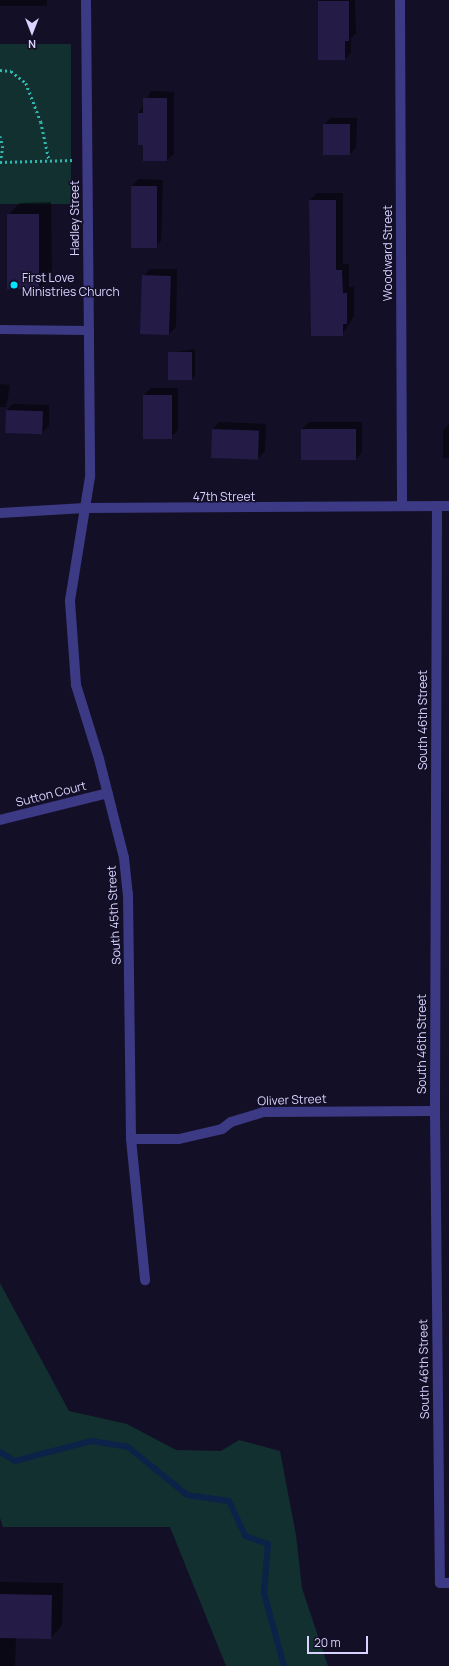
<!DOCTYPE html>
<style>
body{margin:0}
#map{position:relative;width:449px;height:1666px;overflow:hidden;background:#130f26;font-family:Manrope,sans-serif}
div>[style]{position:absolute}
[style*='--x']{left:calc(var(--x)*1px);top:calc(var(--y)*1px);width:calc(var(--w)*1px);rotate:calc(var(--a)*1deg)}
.green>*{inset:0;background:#12302f;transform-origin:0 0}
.shadow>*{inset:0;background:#0007;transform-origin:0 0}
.stream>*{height:6px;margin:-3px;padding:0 3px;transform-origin:3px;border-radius:3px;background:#0c2248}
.building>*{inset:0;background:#241b47;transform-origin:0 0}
.path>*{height:2.5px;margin-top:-1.25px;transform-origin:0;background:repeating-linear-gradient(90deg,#2fb8b0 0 2px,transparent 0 5px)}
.service>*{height:9px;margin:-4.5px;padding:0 4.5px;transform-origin:4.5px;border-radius:4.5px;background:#3d3a85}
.minor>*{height:10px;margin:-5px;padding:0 5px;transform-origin:5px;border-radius:5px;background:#3d3a85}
.dots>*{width:11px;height:11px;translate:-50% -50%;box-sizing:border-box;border:2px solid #130f26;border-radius:50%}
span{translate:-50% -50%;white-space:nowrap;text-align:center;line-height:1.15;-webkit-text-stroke:3px #130f26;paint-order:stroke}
.street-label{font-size:12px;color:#d9d4ff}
.poi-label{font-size:12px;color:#d9d4ff}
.left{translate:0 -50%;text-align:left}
.north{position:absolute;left:12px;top:12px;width:40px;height:40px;-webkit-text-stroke:3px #130f26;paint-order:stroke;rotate:180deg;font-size:11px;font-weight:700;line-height:16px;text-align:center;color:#d9d4ff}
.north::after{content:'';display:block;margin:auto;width:14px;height:18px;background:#d9d4ff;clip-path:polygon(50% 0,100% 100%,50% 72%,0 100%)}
.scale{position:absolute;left:307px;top:1636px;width:61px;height:18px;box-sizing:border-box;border:2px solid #d9d4ff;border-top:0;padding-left:5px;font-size:12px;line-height:14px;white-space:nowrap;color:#d9d4ff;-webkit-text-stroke:3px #130f26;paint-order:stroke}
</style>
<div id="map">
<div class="green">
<div style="left:0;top:44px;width:71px;height:160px"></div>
<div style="clip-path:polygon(0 1283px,69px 1411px,127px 1424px,176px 1450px,221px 1451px,239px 1440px,280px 1451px,296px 1535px,302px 1588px,328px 1666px,226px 1666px,170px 1527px,3px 1527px,0 1518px)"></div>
</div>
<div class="shadow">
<div style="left:0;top:0;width:47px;height:6px"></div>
<div style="clip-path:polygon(319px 0,355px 0,356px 33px,351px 38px,351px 52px,345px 59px,319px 59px)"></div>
<div style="clip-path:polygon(151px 91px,174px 92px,174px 154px,167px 160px,144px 144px,139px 113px)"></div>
<div style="clip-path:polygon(331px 118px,357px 118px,356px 147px,350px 154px,324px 124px)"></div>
<div style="clip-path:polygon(138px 179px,163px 180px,161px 241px,154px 247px,132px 186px)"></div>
<div style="clip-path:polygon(317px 193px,343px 193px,343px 264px,349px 264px,349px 287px,354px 287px,354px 316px,342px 335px,312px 335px,310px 200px)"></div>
<div style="clip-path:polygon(51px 202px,52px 275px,40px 287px,8px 215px,20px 203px)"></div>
<div style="clip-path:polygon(150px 269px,177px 269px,176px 327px,169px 334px,143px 276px)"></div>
<div style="clip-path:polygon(195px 349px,195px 375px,192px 379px,169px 353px)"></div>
<div style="clip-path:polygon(0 384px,10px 385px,6px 407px,0 407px)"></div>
<div style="clip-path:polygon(151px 388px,178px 388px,178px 430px,171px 437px,144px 395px)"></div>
<div style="clip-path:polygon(13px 404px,49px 405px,49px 426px,42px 433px,7px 410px)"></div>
<div style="clip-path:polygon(219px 422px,266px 424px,265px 451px,258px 458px,212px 457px,213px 429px)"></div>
<div style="clip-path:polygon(309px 422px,362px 422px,362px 452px,356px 459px,302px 429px)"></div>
<div style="clip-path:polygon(449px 424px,449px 458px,443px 458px,443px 430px)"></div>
<div style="clip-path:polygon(0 1582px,63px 1583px,62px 1626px,50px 1638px,16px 1637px,15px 1666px,0 1666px)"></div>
</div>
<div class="stream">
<div style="--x:0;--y:1452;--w:17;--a:31"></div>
<div style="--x:15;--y:1461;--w:79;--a:-14.7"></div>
<div style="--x:91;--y:1441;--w:37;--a:9"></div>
<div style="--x:128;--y:1447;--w:76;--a:39.1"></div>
<div style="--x:187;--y:1495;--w:42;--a:8.1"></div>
<div style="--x:229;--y:1501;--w:38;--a:65"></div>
<div style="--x:245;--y:1536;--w:24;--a:19"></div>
<div style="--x:268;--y:1544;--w:49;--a:94.7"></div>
<div style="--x:264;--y:1593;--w:76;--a:74.7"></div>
</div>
<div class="building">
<div style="clip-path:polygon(318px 1px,349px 1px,349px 41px,345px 41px,345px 60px,318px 60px)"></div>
<div style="clip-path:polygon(143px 98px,167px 98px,167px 161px,143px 161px,143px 145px,138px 145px,138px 113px,143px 113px)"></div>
<div style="left:323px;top:124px;width:27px;height:31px"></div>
<div style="left:131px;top:186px;width:26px;height:62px"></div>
<div style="clip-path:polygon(309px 200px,336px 200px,336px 270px,342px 270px,343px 293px,347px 293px,347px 324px,343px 324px,343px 336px,311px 336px)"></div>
<div style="left:7px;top:214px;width:32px;height:75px"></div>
<div style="left:142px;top:275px;width:29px;height:59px;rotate:2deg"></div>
<div style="left:192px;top:352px;width:28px;height:24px;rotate:90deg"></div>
<div style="left:143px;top:395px;width:29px;height:44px"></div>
<div style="left:6px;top:410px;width:37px;height:23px;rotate:2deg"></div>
<div style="left:212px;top:429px;width:47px;height:29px;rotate:2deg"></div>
<div style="left:301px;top:429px;width:55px;height:31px"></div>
<div style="left:0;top:1594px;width:52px;height:44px;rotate:1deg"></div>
</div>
<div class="path">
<div style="--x:0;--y:70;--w:11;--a:5"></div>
<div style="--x:11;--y:71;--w:19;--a:39"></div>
<div style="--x:26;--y:83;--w:42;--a:69"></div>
<div style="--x:41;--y:122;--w:39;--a:78"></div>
<div style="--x:0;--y:136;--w:10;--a:73"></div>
<div style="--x:3;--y:146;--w:14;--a:98"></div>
<div style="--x:0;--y:162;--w:74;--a:-1.5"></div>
</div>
<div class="service">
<div style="--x:0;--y:329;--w:89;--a:0.6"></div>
</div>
<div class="minor">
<div style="--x:86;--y:0;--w:477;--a:89.5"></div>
<div style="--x:90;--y:477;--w:126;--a:99.2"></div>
<div style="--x:70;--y:601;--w:84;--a:85.9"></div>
<div style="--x:76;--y:685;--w:77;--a:72.7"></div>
<div style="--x:99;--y:759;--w:102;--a:75.8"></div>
<div style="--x:124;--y:858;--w:36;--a:84"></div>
<div style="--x:128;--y:894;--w:245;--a:89.3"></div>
<div style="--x:131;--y:1139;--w:142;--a:84.3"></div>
<div style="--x:400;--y:0;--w:506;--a:89.77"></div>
<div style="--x:437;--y:506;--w:605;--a:90.19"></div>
<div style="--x:435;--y:1111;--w:472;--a:89.4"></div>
<div style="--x:440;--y:1583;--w:9;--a:0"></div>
<div style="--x:0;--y:513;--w:85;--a:-3.4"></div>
<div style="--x:85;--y:508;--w:364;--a:-0.3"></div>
<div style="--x:0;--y:820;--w:111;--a:-14"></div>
<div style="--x:131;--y:1139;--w:48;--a:0"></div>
<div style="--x:179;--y:1139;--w:44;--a:-13.1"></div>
<div style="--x:222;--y:1129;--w:11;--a:-38"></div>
<div style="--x:231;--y:1122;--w:34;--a:-17"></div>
<div style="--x:264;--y:1112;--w:171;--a:-0.3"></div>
</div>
<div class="dots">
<div style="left:14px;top:285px;background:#00e5ff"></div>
</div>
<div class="street-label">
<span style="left:75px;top:218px;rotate:-90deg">Hadley Street</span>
<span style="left:388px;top:253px;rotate:-90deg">Woodward Street</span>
<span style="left:224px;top:497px">47th Street</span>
<span style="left:423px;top:720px;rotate:-90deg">South 46th Street</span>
<span style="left:51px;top:794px;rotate:-14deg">Sutton Court</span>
<span style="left:114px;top:915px;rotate:-93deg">South 45th Street</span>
<span style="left:422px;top:1044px;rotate:-90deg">South 46th Street</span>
<span style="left:292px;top:1100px;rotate:-2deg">Oliver Street</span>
<span style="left:424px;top:1369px;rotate:-91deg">South 46th Street</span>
</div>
<div class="poi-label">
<span class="left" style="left:22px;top:285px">First Love<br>Ministries Church</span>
</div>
<div class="north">N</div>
<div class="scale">20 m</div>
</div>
